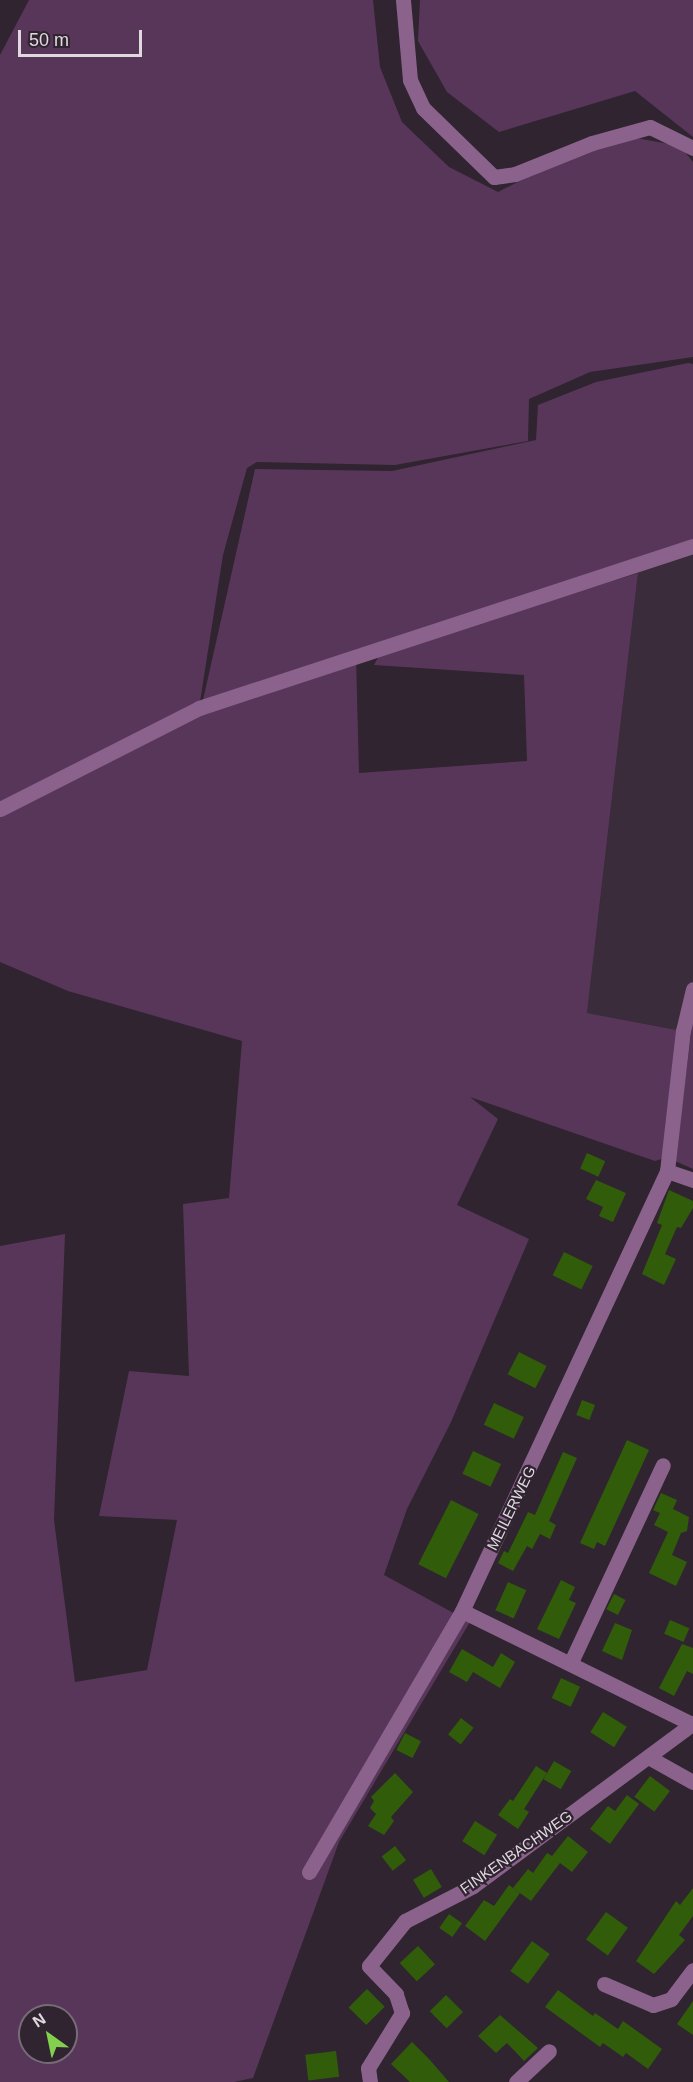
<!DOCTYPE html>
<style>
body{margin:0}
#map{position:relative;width:693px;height:2082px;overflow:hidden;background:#2f242f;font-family:Helvetica,sans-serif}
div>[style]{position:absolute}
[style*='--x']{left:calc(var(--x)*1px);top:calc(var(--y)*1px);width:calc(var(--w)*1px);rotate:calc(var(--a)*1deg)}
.built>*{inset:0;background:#3a2c3b}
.green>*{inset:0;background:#583659}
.building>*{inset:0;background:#315d0a;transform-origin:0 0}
.minor>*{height:15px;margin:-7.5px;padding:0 7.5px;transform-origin:7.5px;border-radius:7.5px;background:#8b628c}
span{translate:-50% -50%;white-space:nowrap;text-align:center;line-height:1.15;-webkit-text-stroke:4.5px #2f242f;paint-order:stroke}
.street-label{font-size:15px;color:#e0d9e0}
.north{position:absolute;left:18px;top:2004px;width:60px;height:60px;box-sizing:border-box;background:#2f242f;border:2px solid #766c76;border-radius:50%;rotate:327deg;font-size:16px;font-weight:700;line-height:24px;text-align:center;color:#e0d9e0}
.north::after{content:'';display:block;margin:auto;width:21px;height:27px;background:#83d04e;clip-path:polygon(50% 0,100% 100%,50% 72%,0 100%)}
.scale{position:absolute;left:18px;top:30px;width:124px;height:27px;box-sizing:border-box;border:3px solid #e0d9e0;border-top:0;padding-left:8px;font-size:18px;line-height:21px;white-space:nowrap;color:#e0d9e0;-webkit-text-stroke:4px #2f242f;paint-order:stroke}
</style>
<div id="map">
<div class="built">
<div style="clip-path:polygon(693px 546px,693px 989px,683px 1031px,587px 1013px,639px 565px)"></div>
</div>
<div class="green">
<div style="clip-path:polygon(evenodd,29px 0,373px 0,380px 67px,402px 122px,449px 167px,498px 192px,578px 151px,631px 137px,680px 146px,693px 162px,693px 357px,590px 372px,529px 399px,528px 441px,395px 465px,257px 462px,247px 468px,223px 555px,199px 708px,356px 656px,359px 773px,527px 761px,524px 675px,374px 665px,380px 654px,638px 573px,587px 1013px,677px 1030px,665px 1158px,655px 1161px,470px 1097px,498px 1119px,457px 1205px,529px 1239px,451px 1422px,407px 1509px,384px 1575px,470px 1622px,339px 1842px,253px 2078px,234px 2082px,0 2082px,0 1246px,65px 1234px,54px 1520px,75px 1682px,147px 1670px,177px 1520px,99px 1516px,129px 1371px,189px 1376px,183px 1204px,229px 1198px,242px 1041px,68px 991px,0 962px,0 55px,29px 0,30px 2016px,66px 2016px,66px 2052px,30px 2052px,30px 2016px)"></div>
<div style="clip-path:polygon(420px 0,693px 0,693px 137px,635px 91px,499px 132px,447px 92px,418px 41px)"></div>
<div style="clip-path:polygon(688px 363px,693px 364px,693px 540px,203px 700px,255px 469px,392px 471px,536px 440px,538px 405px,596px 382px)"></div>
<div style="clip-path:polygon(693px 1019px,693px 1169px,675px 1161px)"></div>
</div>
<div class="building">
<div style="left:587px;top:1153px;width:20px;height:17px;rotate:24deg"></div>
<div style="clip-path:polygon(596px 1180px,626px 1193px,613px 1222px,599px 1216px,603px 1207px,586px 1199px)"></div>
<div style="clip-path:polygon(669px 1190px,693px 1201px,693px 1208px,681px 1228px,677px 1227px,665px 1254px,676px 1259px,664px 1285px,642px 1274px,662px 1225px,657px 1223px)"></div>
<div style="left:564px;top:1252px;width:32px;height:26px;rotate:26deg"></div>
<div style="left:519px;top:1352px;width:31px;height:25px;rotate:27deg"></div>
<div style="left:582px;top:1400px;width:14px;height:16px;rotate:21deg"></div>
<div style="left:494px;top:1403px;width:33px;height:24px;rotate:25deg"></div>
<div style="clip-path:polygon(627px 1440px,649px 1450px,605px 1546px,597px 1542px,594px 1549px,580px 1543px)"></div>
<div style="left:473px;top:1451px;width:31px;height:25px;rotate:25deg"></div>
<div style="clip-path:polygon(563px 1452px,577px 1458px,549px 1521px,556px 1525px,550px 1539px,540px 1534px,532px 1549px,527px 1546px,513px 1571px,498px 1563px,504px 1551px,508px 1553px,528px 1512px,535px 1515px)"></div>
<div style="clip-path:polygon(661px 1493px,677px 1500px,673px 1509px,689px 1517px,687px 1531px,681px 1533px,672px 1555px,687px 1562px,676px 1586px,649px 1573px,668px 1532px,654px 1525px,660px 1513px,653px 1510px)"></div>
<div style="left:451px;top:1500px;width:31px;height:72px;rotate:27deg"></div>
<div style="clip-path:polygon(561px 1580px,575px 1587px,569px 1600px,576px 1603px,559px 1639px,537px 1629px)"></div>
<div style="left:508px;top:1582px;width:20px;height:31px;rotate:24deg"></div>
<div style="left:614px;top:1594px;width:13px;height:17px;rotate:27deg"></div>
<div style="left:670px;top:1620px;width:21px;height:15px;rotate:23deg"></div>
<div style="clip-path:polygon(615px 1623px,632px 1630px,622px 1660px,602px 1651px)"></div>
<div style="clip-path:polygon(682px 1644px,693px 1648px,693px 1674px,687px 1671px,674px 1696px,659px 1688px)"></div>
<div style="clip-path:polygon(462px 1649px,493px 1667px,501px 1653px,515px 1662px,500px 1688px,473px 1672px,467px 1682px,449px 1672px)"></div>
<div style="left:561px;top:1678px;width:21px;height:22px;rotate:25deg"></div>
<div style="left:603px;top:1712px;width:28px;height:24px;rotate:32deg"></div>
<div style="left:461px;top:1718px;width:16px;height:21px;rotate:38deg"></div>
<div style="left:405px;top:1733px;width:18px;height:19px;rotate:27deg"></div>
<div style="left:554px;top:1761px;width:20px;height:21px;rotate:30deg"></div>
<div style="clip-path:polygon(536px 1766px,547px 1773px,524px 1809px,529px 1812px,518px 1829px,498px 1815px,510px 1799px,513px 1801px)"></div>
<div style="clip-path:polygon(395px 1773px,413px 1792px,391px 1817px,394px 1821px,384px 1835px,368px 1826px,376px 1814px,370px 1808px,374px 1801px,371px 1797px)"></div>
<div style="left:650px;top:1776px;width:25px;height:26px;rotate:37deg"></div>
<div style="clip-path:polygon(627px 1795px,639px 1804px,610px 1844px,590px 1829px,608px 1806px,615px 1811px)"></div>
<div style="left:475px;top:1821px;width:26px;height:24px;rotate:32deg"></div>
<div style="clip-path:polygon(568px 1836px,588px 1852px,572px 1872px,560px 1863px,531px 1901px,513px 1888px,528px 1869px,533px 1873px,547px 1853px,552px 1856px)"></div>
<div style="left:395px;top:1846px;width:18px;height:17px;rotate:52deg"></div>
<div style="left:431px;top:1869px;width:21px;height:21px;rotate:59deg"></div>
<div style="clip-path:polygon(509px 1885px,520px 1893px,485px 1941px,465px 1926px,484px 1900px,494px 1906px)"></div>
<div style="clip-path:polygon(693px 1888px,693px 1916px,679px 1935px,685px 1940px,654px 1974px,636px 1961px,676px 1901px,680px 1905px)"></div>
<div style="left:606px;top:1912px;width:27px;height:34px;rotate:36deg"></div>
<div style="left:449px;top:1914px;width:16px;height:17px;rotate:35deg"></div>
<div style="left:532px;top:1941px;width:22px;height:37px;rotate:36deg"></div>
<div style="left:418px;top:1946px;width:25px;height:25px;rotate:47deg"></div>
<div style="left:367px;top:1989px;width:25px;height:26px;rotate:45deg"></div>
<div style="clip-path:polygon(558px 1990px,593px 2016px,595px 2013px,618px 2029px,623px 2021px,662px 2049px,648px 2069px,626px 2053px,623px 2057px,603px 2043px,600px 2047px,545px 2007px)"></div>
<div style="left:446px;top:1995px;width:24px;height:23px;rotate:45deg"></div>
<div style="clip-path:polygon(693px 2001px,693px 2035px,677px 2024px)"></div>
<div style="clip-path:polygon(500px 2015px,538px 2048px,524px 2061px,507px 2043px,496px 2053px,478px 2036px)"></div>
<div style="clip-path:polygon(412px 2042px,429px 2059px,449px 2082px,410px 2082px,391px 2064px)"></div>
<div style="left:336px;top:2051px;width:26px;height:31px;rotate:83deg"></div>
</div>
<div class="minor">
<div style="--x:403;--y:0;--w:80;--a:85"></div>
<div style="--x:410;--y:80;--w:31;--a:65"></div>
<div style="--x:423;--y:108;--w:99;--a:44.2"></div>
<div style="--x:494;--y:177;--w:21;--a:-8"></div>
<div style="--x:515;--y:174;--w:83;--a:-21.9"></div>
<div style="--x:592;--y:143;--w:60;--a:-15.4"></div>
<div style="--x:650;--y:127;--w:48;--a:26"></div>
<div style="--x:0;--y:809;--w:223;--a:-26.9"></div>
<div style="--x:199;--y:708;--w:520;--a:-18.16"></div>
<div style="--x:667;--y:1171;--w:28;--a:19"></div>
<div style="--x:571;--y:1662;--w:217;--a:-65"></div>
<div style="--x:692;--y:1724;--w:256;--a:-153.8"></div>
<div style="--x:462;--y:1611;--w:485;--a:-65"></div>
<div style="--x:667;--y:1171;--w:141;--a:-83.5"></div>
<div style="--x:683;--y:1031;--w:43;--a:-76.6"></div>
<div style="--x:650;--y:1758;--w:49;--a:29.2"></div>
<div style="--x:309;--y:1872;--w:303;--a:-59.6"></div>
<div style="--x:604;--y:1984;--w:53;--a:23.2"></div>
<div style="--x:653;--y:2005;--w:19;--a:-18"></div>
<div style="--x:671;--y:1999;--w:36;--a:-53"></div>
<div style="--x:370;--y:2082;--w:14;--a:-98"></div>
<div style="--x:368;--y:2068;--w:65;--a:-58.3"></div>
<div style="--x:402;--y:2013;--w:20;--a:-108"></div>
<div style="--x:396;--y:1994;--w:39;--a:-134"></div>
<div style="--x:369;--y:1966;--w:58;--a:-51.3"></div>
<div style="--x:405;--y:1921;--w:76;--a:-27.2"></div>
<div style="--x:473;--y:1886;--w:274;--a:-36.5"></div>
<div style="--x:516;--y:2082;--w:45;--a:-43.2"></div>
</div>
<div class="street-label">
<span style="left:511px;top:1508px;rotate:-64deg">MEILERWEG</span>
<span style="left:516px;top:1852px;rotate:-35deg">FINKENBACHWEG</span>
</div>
<div class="north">N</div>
<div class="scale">50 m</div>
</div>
